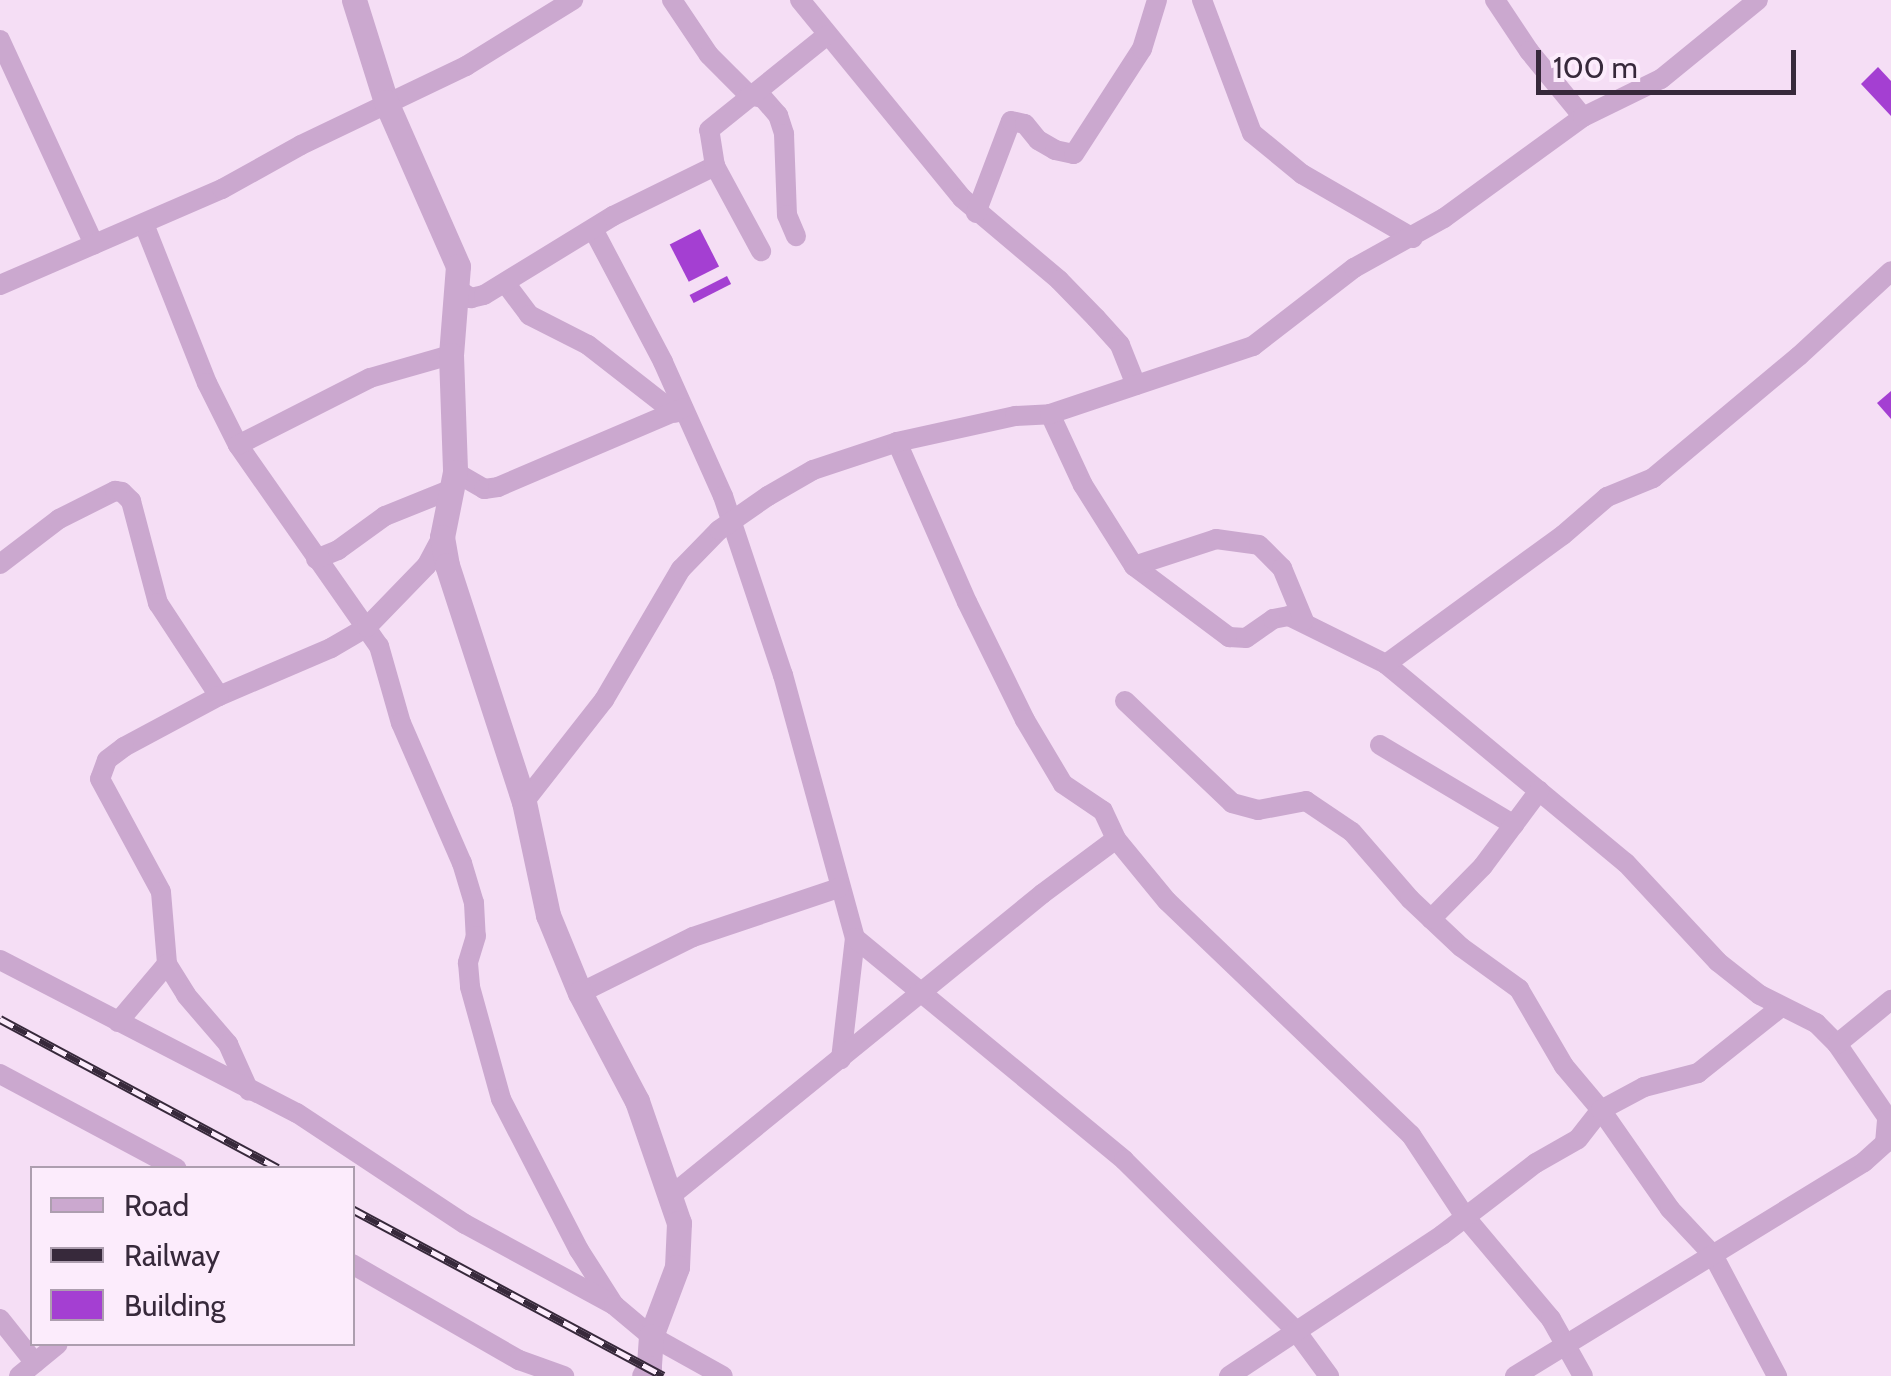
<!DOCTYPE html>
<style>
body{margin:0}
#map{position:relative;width:1891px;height:1376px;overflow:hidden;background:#f5def5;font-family:Cabin,sans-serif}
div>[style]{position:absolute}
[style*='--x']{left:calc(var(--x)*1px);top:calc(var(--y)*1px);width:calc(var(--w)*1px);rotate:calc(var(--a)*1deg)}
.building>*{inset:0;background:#a43fd2;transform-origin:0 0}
.minor>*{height:20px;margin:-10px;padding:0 10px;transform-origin:10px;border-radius:10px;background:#cba8cf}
.tertiary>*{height:25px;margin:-12.5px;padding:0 12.5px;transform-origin:12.5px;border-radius:12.5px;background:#cba8cf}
.rail>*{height:9px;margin-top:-4.5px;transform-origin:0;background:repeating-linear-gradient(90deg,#fcecfc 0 15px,#37293b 0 30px);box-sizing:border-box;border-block:2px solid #37293b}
span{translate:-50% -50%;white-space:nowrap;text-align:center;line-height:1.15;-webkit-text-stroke:10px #fcecfc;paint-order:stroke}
.legend{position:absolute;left:30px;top:1166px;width:325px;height:180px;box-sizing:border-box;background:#fcecfc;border:2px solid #ad9eaf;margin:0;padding:12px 18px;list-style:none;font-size:30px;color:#37293b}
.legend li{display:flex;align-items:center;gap:20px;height:50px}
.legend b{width:50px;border:2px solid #ad9eaf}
.scale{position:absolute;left:1536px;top:50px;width:260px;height:45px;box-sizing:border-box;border:5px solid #37293b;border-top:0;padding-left:12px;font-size:30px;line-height:35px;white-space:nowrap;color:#37293b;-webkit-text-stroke:8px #fcecfc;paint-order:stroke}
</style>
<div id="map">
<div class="building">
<div style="clip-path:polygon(1878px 67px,1891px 81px,1891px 116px,1861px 84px)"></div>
<div style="left:700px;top:229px;width:42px;height:34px;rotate:63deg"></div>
<div style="left:727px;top:276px;width:9px;height:42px;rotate:63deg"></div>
<div style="clip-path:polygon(1891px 391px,1891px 419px,1877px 403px)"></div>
</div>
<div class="minor">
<div style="--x:672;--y:0;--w:66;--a:56.1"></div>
<div style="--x:709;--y:55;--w:57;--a:45"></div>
<div style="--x:749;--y:95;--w:14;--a:12"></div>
<div style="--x:763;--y:98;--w:23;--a:49"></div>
<div style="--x:778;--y:115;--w:20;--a:72"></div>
<div style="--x:784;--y:134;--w:81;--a:87.9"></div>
<div style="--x:787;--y:215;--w:23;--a:67"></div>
<div style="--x:800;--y:0;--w:256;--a:50.7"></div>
<div style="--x:962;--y:198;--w:127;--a:40.2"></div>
<div style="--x:1059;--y:280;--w:53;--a:45.8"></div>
<div style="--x:1096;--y:318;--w:36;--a:48"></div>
<div style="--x:1120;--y:345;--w:43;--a:68.2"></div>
<div style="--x:1202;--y:0;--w:142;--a:69.4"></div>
<div style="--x:1252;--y:133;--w:65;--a:39.4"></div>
<div style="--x:1302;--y:174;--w:128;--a:30"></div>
<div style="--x:1495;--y:0;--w:61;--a:56.3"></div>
<div style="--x:1529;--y:51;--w:85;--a:50.7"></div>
<div style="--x:0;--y:40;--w:225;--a:65.3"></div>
<div style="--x:715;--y:166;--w:97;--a:61.6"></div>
<div style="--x:976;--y:213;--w:98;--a:-69.2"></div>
<div style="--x:1011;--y:121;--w:14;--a:12"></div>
<div style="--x:1025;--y:124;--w:21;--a:51"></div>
<div style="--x:1038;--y:140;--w:20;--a:30"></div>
<div style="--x:1055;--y:150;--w:19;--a:12"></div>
<div style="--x:1074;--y:154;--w:125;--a:-57.1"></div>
<div style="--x:1142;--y:49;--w:51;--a:-73"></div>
<div style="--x:144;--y:224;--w:171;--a:68.4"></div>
<div style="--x:207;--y:383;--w:69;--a:63.4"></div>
<div style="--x:238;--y:445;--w:246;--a:55"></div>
<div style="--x:379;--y:646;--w:80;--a:74.1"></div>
<div style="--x:401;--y:723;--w:153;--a:66.5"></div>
<div style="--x:462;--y:863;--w:42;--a:73.3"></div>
<div style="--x:474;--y:903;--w:33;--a:87"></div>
<div style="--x:476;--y:936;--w:28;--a:107"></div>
<div style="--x:468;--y:963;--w:24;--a:85"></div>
<div style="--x:470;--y:987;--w:116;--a:74.5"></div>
<div style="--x:501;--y:1099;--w:170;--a:62.7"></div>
<div style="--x:579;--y:1250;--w:65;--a:57.5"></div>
<div style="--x:593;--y:229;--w:150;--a:62.2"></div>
<div style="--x:663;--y:362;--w:147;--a:65.9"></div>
<div style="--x:723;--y:496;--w:189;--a:71.5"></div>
<div style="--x:783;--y:675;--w:273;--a:74.7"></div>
<div style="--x:855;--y:938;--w:122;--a:96.6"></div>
<div style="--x:506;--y:284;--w:39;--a:53"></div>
<div style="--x:529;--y:315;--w:66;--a:27"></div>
<div style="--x:588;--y:345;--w:110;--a:38"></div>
<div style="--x:0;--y:285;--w:242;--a:-23.4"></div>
<div style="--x:222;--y:189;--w:90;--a:-29.1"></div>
<div style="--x:301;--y:145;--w:183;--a:-25.6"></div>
<div style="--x:466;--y:66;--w:126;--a:-31.7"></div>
<div style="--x:457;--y:289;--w:17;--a:33"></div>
<div style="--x:471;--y:298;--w:13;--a:-13"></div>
<div style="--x:484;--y:295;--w:151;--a:-31.5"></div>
<div style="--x:613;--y:216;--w:114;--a:-26.1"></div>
<div style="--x:715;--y:166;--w:36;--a:-99"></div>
<div style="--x:709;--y:130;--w:151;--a:-38.8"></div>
<div style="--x:1050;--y:414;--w:78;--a:65.1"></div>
<div style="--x:1083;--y:485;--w:96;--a:57.8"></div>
<div style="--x:1134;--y:566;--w:119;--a:36.8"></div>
<div style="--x:1229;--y:637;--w:17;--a:3"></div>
<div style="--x:1246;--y:638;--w:33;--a:-35"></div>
<div style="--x:1273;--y:619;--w:16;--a:-11"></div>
<div style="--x:1289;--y:616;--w:108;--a:26.3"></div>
<div style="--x:1386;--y:664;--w:312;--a:39.7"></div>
<div style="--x:1626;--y:863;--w:135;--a:47.1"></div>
<div style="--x:1718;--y:962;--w:53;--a:38.2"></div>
<div style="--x:1760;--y:995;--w:63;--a:26.6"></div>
<div style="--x:1816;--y:1023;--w:30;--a:45"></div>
<div style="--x:1837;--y:1044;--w:96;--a:55.6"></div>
<div style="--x:897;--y:442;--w:175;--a:66.4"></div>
<div style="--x:967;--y:602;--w:131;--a:63.8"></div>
<div style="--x:1025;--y:720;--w:74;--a:59.3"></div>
<div style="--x:1063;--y:784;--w:48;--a:34"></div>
<div style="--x:1103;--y:811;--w:31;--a:65"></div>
<div style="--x:238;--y:445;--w:148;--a:-26.9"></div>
<div style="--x:370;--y:378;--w:84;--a:-15.9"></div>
<div style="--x:455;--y:472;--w:34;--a:30"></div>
<div style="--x:484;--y:489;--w:14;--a:-8"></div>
<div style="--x:498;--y:487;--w:201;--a:-23.1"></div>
<div style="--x:316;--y:559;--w:24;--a:-22"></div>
<div style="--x:338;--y:550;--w:58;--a:-35.9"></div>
<div style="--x:385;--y:516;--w:72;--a:-21.9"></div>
<div style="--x:0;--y:564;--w:74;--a:-37.3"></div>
<div style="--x:59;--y:519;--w:63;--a:-26.6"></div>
<div style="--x:115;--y:491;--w:7;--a:8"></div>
<div style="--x:122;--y:492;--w:13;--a:45"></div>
<div style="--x:131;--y:501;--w:106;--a:75.2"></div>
<div style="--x:158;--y:603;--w:111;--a:56.7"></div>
<div style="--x:219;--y:696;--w:122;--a:-23.2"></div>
<div style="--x:331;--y:648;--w:42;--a:-30.3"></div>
<div style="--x:367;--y:627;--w:86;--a:-45.9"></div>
<div style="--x:427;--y:565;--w:32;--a:-62"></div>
<div style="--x:1134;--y:566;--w:86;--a:-18.2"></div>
<div style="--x:1216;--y:539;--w:43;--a:7.9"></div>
<div style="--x:1259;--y:545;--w:33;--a:45"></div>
<div style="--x:1282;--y:568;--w:57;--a:67.5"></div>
<div style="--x:1386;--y:664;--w:219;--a:-36.1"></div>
<div style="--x:1563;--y:535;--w:58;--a:-40.8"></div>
<div style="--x:1607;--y:497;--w:50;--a:-22.4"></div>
<div style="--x:1653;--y:478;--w:190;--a:-39.9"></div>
<div style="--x:1799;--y:356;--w:125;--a:-42.7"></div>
<div style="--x:219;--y:696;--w:108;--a:151.8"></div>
<div style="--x:124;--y:747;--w:21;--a:143"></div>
<div style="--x:107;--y:760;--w:20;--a:110"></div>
<div style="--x:100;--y:779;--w:128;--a:61.6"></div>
<div style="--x:161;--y:892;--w:72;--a:85.2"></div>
<div style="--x:167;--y:964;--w:36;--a:58"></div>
<div style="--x:186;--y:995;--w:65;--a:49.4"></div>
<div style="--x:228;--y:1044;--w:51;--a:65.9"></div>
<div style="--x:1125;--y:701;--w:148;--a:43.6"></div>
<div style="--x:1232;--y:803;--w:27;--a:15"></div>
<div style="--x:1258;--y:810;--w:49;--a:-10.6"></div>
<div style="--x:1306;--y:801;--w:55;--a:34"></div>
<div style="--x:1352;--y:832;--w:89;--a:49.1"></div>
<div style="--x:1410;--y:899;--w:70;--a:43.3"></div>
<div style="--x:1461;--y:947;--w:72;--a:35.9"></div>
<div style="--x:1519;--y:989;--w:89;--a:59.7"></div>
<div style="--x:1564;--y:1066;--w:57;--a:49.9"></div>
<div style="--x:1601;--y:1110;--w:121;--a:55.1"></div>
<div style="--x:1670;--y:1209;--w:63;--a:46.9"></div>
<div style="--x:1713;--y:1255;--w:137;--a:62.1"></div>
<div style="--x:1380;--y:745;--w:156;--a:30.8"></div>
<div style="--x:524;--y:802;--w:130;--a:-51.9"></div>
<div style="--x:604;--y:700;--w:152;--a:-59.6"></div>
<div style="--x:681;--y:569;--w:54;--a:-45.7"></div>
<div style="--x:719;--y:530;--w:60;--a:-34.8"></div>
<div style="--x:768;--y:496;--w:52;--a:-30"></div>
<div style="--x:813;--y:470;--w:89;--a:-18.4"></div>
<div style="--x:897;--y:442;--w:121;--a:-12.4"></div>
<div style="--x:1015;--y:416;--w:35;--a:-3"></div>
<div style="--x:1050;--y:414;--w:214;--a:-18.5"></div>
<div style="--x:1253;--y:346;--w:128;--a:-37.7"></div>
<div style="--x:1354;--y:268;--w:103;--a:-29.1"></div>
<div style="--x:1444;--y:218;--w:172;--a:-36"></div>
<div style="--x:1583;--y:117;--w:87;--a:-26"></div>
<div style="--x:1661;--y:79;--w:125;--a:-39.2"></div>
<div style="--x:1431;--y:919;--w:74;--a:-45.5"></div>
<div style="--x:1483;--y:866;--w:94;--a:-53.3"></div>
<div style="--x:855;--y:938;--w:349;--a:39.5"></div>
<div style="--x:1124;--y:1160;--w:243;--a:44.8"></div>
<div style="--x:1296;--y:1331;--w:56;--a:53.7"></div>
<div style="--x:0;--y:960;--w:334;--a:27.3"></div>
<div style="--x:297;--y:1113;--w:201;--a:33.5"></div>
<div style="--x:465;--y:1224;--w:170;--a:28.5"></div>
<div style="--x:614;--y:1305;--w:48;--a:40"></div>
<div style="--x:651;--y:1336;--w:82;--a:29.1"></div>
<div style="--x:580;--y:993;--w:126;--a:-26.4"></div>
<div style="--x:693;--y:937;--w:154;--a:-18.6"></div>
<div style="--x:118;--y:1022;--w:76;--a:-49.8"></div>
<div style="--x:1837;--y:1044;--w:70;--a:-39.2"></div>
<div style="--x:0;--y:1074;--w:200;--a:28.1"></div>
<div style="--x:673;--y:1194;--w:476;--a:-39.1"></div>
<div style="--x:1042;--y:894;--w:92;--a:-36.6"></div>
<div style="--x:1116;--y:839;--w:80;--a:50.6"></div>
<div style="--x:1167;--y:901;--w:338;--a:43.8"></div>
<div style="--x:1411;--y:1135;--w:100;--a:56.5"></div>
<div style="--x:1466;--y:1218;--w:132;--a:49.9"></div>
<div style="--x:1551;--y:1319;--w:65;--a:60.7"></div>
<div style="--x:352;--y:1264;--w:193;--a:29.9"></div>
<div style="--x:519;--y:1360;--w:48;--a:19.6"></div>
<div style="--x:0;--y:1319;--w:56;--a:51.5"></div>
<div style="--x:19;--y:1376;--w:50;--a:-39.4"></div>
<div style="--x:1229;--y:1376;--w:255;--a:-33.5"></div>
<div style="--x:1442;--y:1235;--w:118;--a:-37.5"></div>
<div style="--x:1536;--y:1163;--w:48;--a:-29.7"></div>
<div style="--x:1578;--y:1139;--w:37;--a:-52"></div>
<div style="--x:1601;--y:1110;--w:49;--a:-28.1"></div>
<div style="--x:1644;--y:1087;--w:56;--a:-14.5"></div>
<div style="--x:1698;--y:1073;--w:106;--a:-38.5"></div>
<div style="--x:1515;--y:1376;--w:409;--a:-31.5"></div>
<div style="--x:1864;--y:1162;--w:28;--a:-42"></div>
<div style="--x:1885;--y:1143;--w:24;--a:-85"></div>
</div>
<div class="tertiary">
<div style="--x:354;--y:0;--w:107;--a:72.6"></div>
<div style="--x:386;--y:102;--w:179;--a:66.3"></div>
<div style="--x:458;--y:266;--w:89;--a:94.5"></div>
<div style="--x:451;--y:355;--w:117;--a:88"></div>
<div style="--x:455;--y:472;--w:66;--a:101.3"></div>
<div style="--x:442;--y:537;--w:28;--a:80"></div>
<div style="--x:447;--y:565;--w:249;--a:72"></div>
<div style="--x:524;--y:802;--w:116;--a:78"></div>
<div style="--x:548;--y:915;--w:84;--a:67.7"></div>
<div style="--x:580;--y:993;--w:122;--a:62.2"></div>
<div style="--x:637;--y:1101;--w:129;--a:71"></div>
<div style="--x:679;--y:1223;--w:44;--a:92.6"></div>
<div style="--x:677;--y:1267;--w:74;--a:110.6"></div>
<div style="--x:651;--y:1336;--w:32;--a:94"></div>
<div style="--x:649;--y:1368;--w:9;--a:122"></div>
</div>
<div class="rail">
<div style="--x:0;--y:1019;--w:315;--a:28.2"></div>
<div style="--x:352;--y:1209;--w:353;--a:28.2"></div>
</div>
<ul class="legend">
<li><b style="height:12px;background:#cba8cf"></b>Road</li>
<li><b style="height:12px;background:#37293b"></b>Railway</li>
<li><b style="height:28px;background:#a43fd2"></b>Building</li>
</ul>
<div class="scale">100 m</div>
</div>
